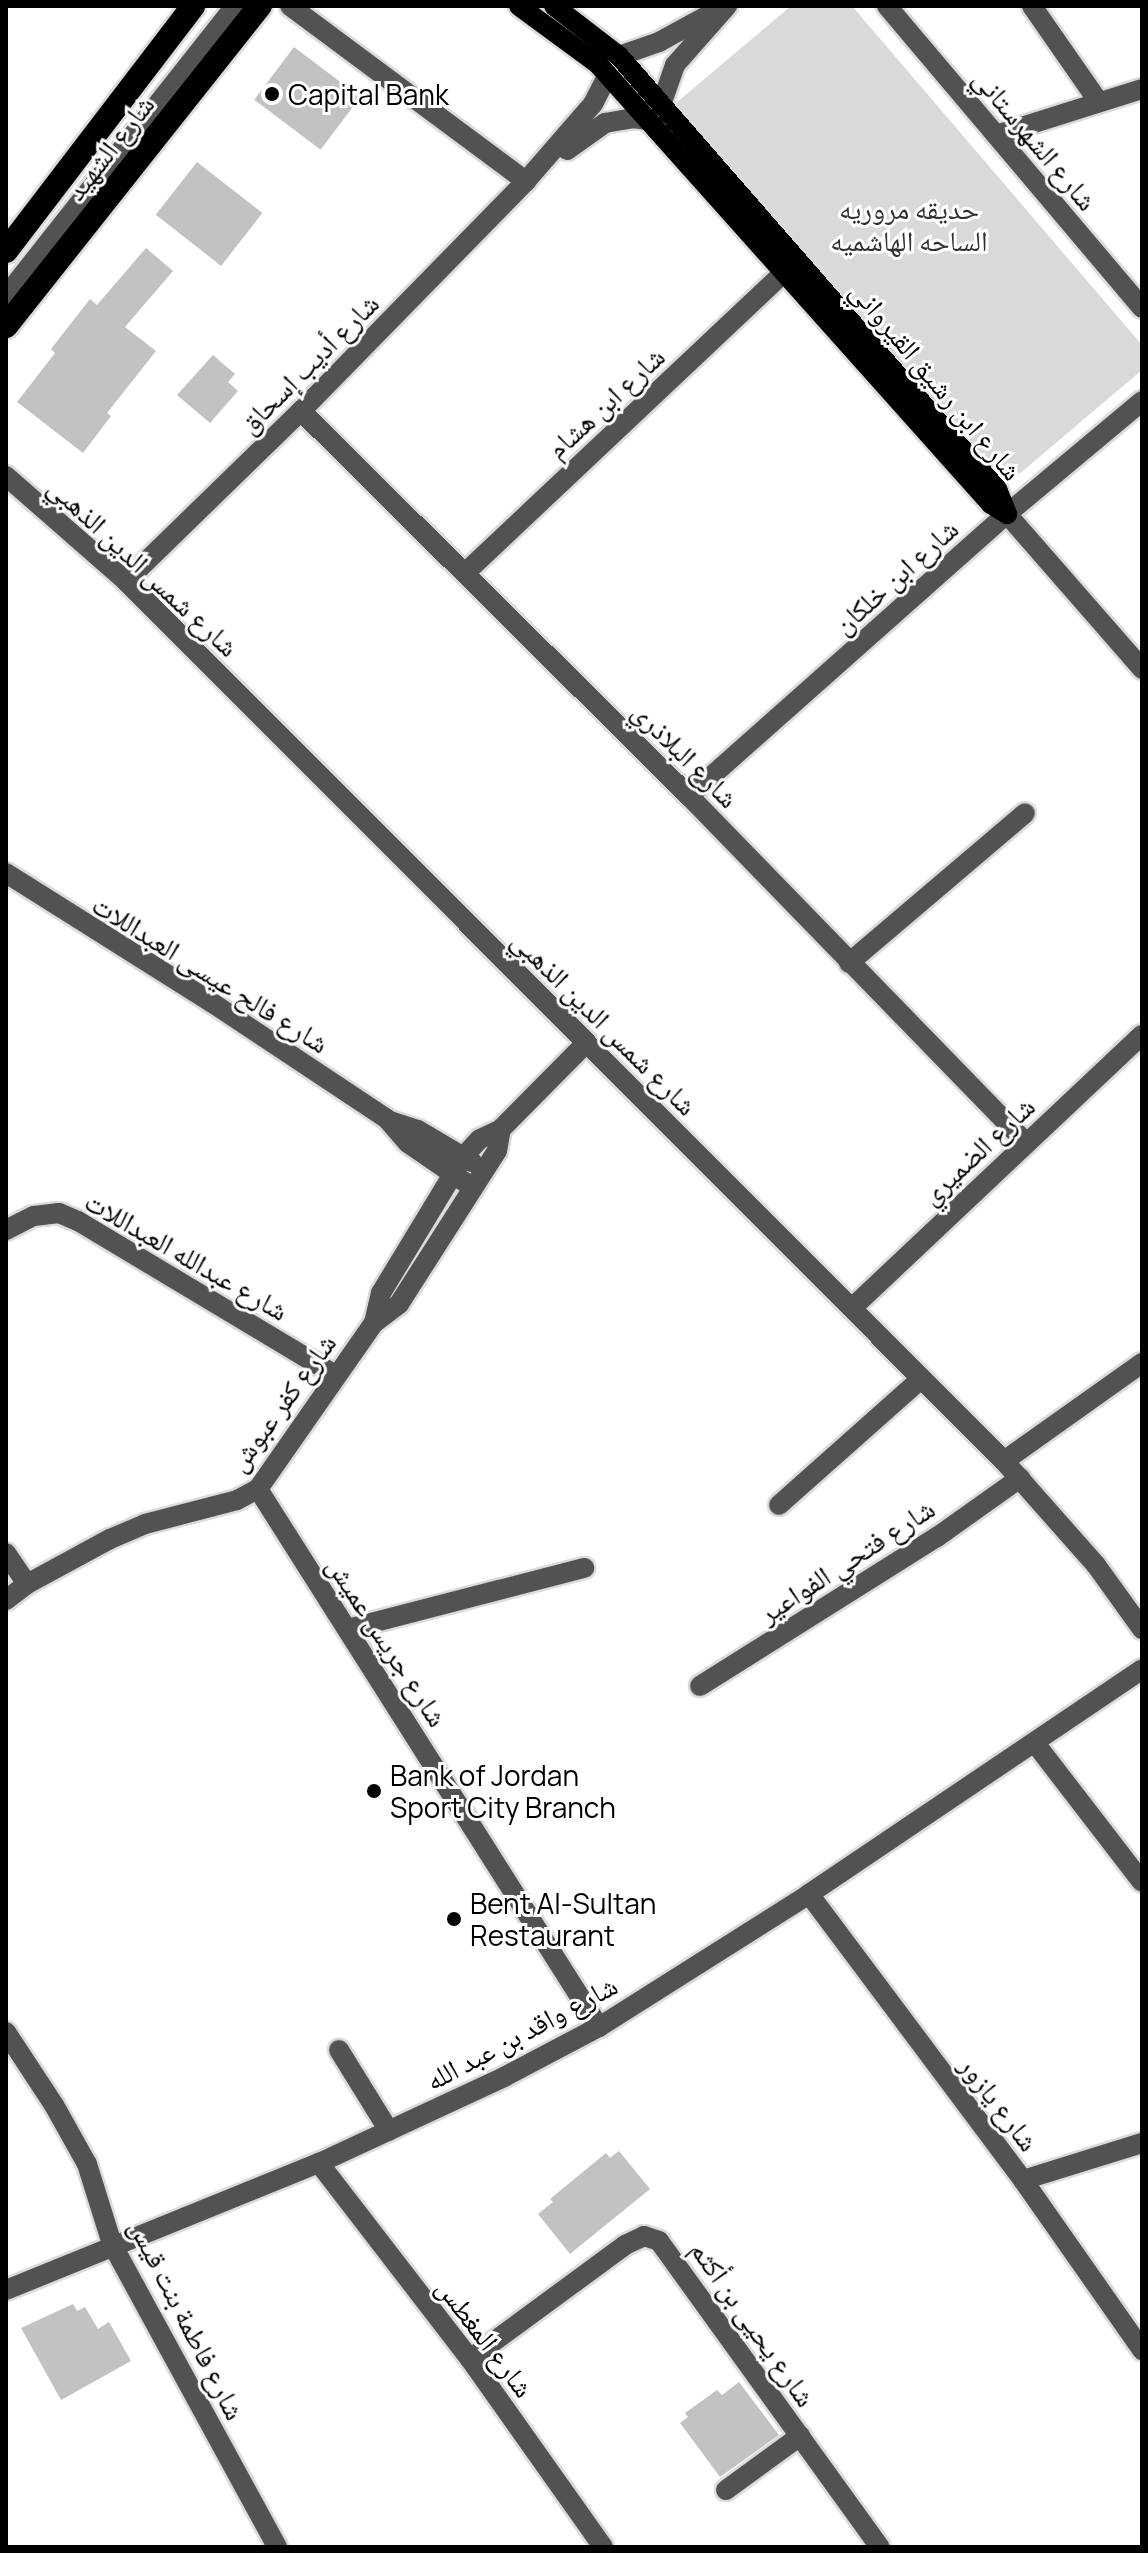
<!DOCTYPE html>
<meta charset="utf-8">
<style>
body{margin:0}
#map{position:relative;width:1148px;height:2553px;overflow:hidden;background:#fff;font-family:Manrope,"Noto Naskh Arabic",sans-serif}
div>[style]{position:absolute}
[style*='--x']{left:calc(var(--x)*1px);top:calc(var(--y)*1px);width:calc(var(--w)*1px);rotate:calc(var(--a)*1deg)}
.green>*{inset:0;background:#d9d9d9}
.building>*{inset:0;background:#c2c2c2;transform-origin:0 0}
.roads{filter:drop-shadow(2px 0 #dbdbdb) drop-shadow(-2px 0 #dbdbdb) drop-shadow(0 2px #dbdbdb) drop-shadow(0 -2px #dbdbdb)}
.minor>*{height:20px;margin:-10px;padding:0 10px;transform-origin:10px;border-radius:10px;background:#525252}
.major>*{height:20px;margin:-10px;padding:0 10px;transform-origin:10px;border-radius:10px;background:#000}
.highway>*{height:24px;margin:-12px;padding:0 12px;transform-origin:12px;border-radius:12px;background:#000}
.dots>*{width:22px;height:22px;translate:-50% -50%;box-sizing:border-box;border:4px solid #fff;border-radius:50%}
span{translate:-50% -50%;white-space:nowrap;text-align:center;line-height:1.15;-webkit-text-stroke:6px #fff;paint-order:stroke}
.poi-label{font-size:28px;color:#000}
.left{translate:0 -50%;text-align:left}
.street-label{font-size:28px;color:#000}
.park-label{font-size:28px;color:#303030}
.frame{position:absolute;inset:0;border:8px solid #000;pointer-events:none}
</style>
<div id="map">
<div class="green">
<div style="clip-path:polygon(791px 6px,852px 6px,1142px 345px,1142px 370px,1004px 487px,676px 103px)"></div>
</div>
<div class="building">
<div style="left:294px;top:47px;width:83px;height:66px;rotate:37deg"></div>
<div style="left:197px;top:162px;width:83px;height:67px;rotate:38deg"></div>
<div style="clip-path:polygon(146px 248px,173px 271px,125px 327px,156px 351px,107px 413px,111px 416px,83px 453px,17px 402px,55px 353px,51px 349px,90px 299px,97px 305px)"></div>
<div style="clip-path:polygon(213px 355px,235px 374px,228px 382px,238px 391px,210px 423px,177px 395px)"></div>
<div style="clip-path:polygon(619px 2151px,650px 2189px,570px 2254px,538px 2214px,553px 2202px,550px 2199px,606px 2153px,610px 2158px)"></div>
<div style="clip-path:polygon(73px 2304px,77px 2311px,85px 2307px,98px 2329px,109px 2322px,131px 2361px,61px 2400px,21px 2328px)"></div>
<div style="clip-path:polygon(739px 2382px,779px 2435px,720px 2477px,680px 2423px,688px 2417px,685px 2413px,717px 2390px,722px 2395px)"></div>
</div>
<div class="roads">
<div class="minor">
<div style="--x:290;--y:6;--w:294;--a:36.6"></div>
<div style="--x:887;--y:6;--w:395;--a:49.8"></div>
<div style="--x:1032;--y:6;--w:116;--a:55.2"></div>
<div style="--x:619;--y:56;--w:42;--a:-19.3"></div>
<div style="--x:659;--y:42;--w:63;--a:-28.6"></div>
<div style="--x:661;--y:105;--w:42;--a:-70.7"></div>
<div style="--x:675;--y:65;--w:79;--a:-48.6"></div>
<div style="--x:996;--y:135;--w:153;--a:-17.5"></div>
<div style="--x:567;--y:150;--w:47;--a:-35.4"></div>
<div style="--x:605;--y:123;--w:27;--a:-10"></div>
<div style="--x:632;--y:118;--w:17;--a:7"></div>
<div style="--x:6;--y:296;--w:370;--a:-51.7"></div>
<div style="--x:301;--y:411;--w:547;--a:44.78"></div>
<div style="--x:689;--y:796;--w:482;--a:45.8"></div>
<div style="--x:6;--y:476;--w:159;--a:41.2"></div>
<div style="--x:126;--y:581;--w:1243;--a:45.07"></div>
<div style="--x:1004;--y:1461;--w:139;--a:48.5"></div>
<div style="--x:1096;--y:1565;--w:79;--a:54.3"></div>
<div style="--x:1007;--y:514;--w:206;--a:48.9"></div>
<div style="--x:465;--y:573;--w:437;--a:-43.3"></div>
<div style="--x:126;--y:581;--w:244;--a:-44.2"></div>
<div style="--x:301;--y:411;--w:322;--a:-45.6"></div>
<div style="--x:526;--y:181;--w:102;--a:-49"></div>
<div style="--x:593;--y:104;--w:31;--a:-63"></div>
<div style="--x:689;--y:796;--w:425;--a:-41.6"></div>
<div style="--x:1007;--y:514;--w:176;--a:-39.9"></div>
<div style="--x:6;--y:873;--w:242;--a:32.2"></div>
<div style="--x:211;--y:1002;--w:211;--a:33.6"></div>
<div style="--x:387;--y:1119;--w:32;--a:49"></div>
<div style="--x:408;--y:1143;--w:78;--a:34.5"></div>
<div style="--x:849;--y:963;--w:231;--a:-40.4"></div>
<div style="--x:390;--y:1121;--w:29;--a:18"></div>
<div style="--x:418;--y:1130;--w:63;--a:30.7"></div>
<div style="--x:6;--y:1230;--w:31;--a:-27"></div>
<div style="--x:34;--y:1216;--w:25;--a:-7"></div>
<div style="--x:59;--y:1213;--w:21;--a:23"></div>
<div style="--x:78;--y:1221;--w:300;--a:30.9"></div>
<div style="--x:852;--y:1308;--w:398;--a:-43.3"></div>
<div style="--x:374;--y:1323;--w:31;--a:-77"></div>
<div style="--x:381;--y:1293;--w:160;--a:-58.8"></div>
<div style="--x:464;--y:1156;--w:23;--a:-47"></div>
<div style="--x:480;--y:1139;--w:23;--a:-25"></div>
<div style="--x:501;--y:1129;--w:120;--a:-45.3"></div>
<div style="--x:1004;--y:1461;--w:169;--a:-35.4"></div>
<div style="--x:258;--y:1489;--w:637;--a:57.63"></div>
<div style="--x:779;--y:1505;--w:188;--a:-41.6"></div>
<div style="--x:6;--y:1553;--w:37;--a:56"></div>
<div style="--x:6;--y:1600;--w:26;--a:-37"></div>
<div style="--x:27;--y:1584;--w:94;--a:-28.5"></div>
<div style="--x:110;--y:1539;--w:38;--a:-23"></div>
<div style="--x:145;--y:1524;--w:95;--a:-14.6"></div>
<div style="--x:237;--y:1500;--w:24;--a:-28"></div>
<div style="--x:258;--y:1489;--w:203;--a:-55.1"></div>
<div style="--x:374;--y:1323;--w:31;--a:-37"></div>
<div style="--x:399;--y:1304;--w:182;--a:-57.4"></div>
<div style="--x:497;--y:1151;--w:22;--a:-80"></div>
<div style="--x:348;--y:1629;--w:244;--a:-14.5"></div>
<div style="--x:700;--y:1686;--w:280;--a:-32.2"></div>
<div style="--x:937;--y:1537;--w:102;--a:-35.4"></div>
<div style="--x:1035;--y:1743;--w:175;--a:52.4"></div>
<div style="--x:809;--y:1894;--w:357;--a:53.2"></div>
<div style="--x:1023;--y:2180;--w:208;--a:55"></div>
<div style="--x:6;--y:2032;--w:87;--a:56.7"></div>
<div style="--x:54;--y:2105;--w:68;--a:60.8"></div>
<div style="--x:87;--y:2164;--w:84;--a:72.6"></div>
<div style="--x:112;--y:2244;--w:345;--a:61.4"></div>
<div style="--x:339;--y:2050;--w:95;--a:58.3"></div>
<div style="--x:319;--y:2163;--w:247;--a:52.4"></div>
<div style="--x:470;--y:2359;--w:230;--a:54.7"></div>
<div style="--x:1023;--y:2180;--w:125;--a:-17.3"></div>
<div style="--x:6;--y:2290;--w:338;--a:-22.1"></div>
<div style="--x:319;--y:2163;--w:204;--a:-24.9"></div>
<div style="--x:504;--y:2077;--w:107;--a:-27.8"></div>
<div style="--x:599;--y:2027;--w:249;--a:-32.3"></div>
<div style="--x:809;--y:1894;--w:402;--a:-34"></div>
<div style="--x:470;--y:2359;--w:192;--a:-36.3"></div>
<div style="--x:625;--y:2245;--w:21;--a:-25"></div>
<div style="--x:644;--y:2236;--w:16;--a:18"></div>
<div style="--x:659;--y:2241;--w:377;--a:54.2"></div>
<div style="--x:726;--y:2490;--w:92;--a:-36.1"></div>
</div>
<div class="major">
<div style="--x:519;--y:6;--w:98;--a:36.3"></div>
<div style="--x:598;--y:64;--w:590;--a:48.23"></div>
<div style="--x:991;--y:504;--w:19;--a:32"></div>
<div style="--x:554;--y:6;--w:82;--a:37.6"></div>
<div style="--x:619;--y:56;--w:575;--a:48.88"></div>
<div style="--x:997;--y:489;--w:27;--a:68"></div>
</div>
<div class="highway">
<div style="--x:6;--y:251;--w:308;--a:-52.6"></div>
<div style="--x:6;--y:326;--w:409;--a:-51.6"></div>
</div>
</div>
<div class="dots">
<div style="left:272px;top:94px;background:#000"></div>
<div style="left:374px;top:1791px;background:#000"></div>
<div style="left:454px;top:1919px;background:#000"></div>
</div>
<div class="poi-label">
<span class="left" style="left:288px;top:94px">Capital Bank</span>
<span class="left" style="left:390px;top:1791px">Bank of Jordan<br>Sport City Branch</span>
<span class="left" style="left:470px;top:1919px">Bent Al-Sultan<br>Restaurant</span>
</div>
<div class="street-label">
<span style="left:1036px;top:139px;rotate:50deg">شارع الشهرستاني</span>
<span style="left:109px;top:147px;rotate:-52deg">شارع الشهيد</span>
<span style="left:308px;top:363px;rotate:-45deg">شارع أديب إسحاق</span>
<span style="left:937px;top:380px;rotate:50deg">شارع ابن رشيق القيرواني</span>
<span style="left:605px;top:402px;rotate:-43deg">شارع ابن هشام</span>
<span style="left:144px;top:566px;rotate:43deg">شارع شمس الدين الذهبي</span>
<span style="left:895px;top:576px;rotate:-42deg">شارع ابن خلكان</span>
<span style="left:686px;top:754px;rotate:45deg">شارع البلاذري</span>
<span style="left:211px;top:973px;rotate:32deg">شارع فالح عيسى العبداللات</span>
<span style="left:605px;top:1022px;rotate:45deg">شارع شمس الدين الذهبي</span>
<span style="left:977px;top:1150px;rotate:-43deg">شارع الضميري</span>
<span style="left:187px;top:1255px;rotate:30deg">شارع عبدالله العبداللات</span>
<span style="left:281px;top:1402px;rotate:-54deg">شارع كفر عبوش</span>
<span style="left:846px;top:1560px;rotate:-33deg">شارع فتحي الفواعير</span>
<span style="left:388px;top:1641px;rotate:57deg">شارع جريس عميش</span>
<span style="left:521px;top:2032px;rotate:-28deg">شارع واقد بن عبد الله</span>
<span style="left:1000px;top:2103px;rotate:53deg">شارع يازور</span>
<span style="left:188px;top:2319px;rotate:63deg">شارع فاطمة بنت قيس</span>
<span style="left:754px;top:2323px;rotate:55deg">شارع يحيى بن أكثم</span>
<span style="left:486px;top:2337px;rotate:53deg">شارع المغطس</span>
</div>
<div class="park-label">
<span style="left:909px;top:224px">حديقه مروريه<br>الساحه الهاشميه</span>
</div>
<div class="frame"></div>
</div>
